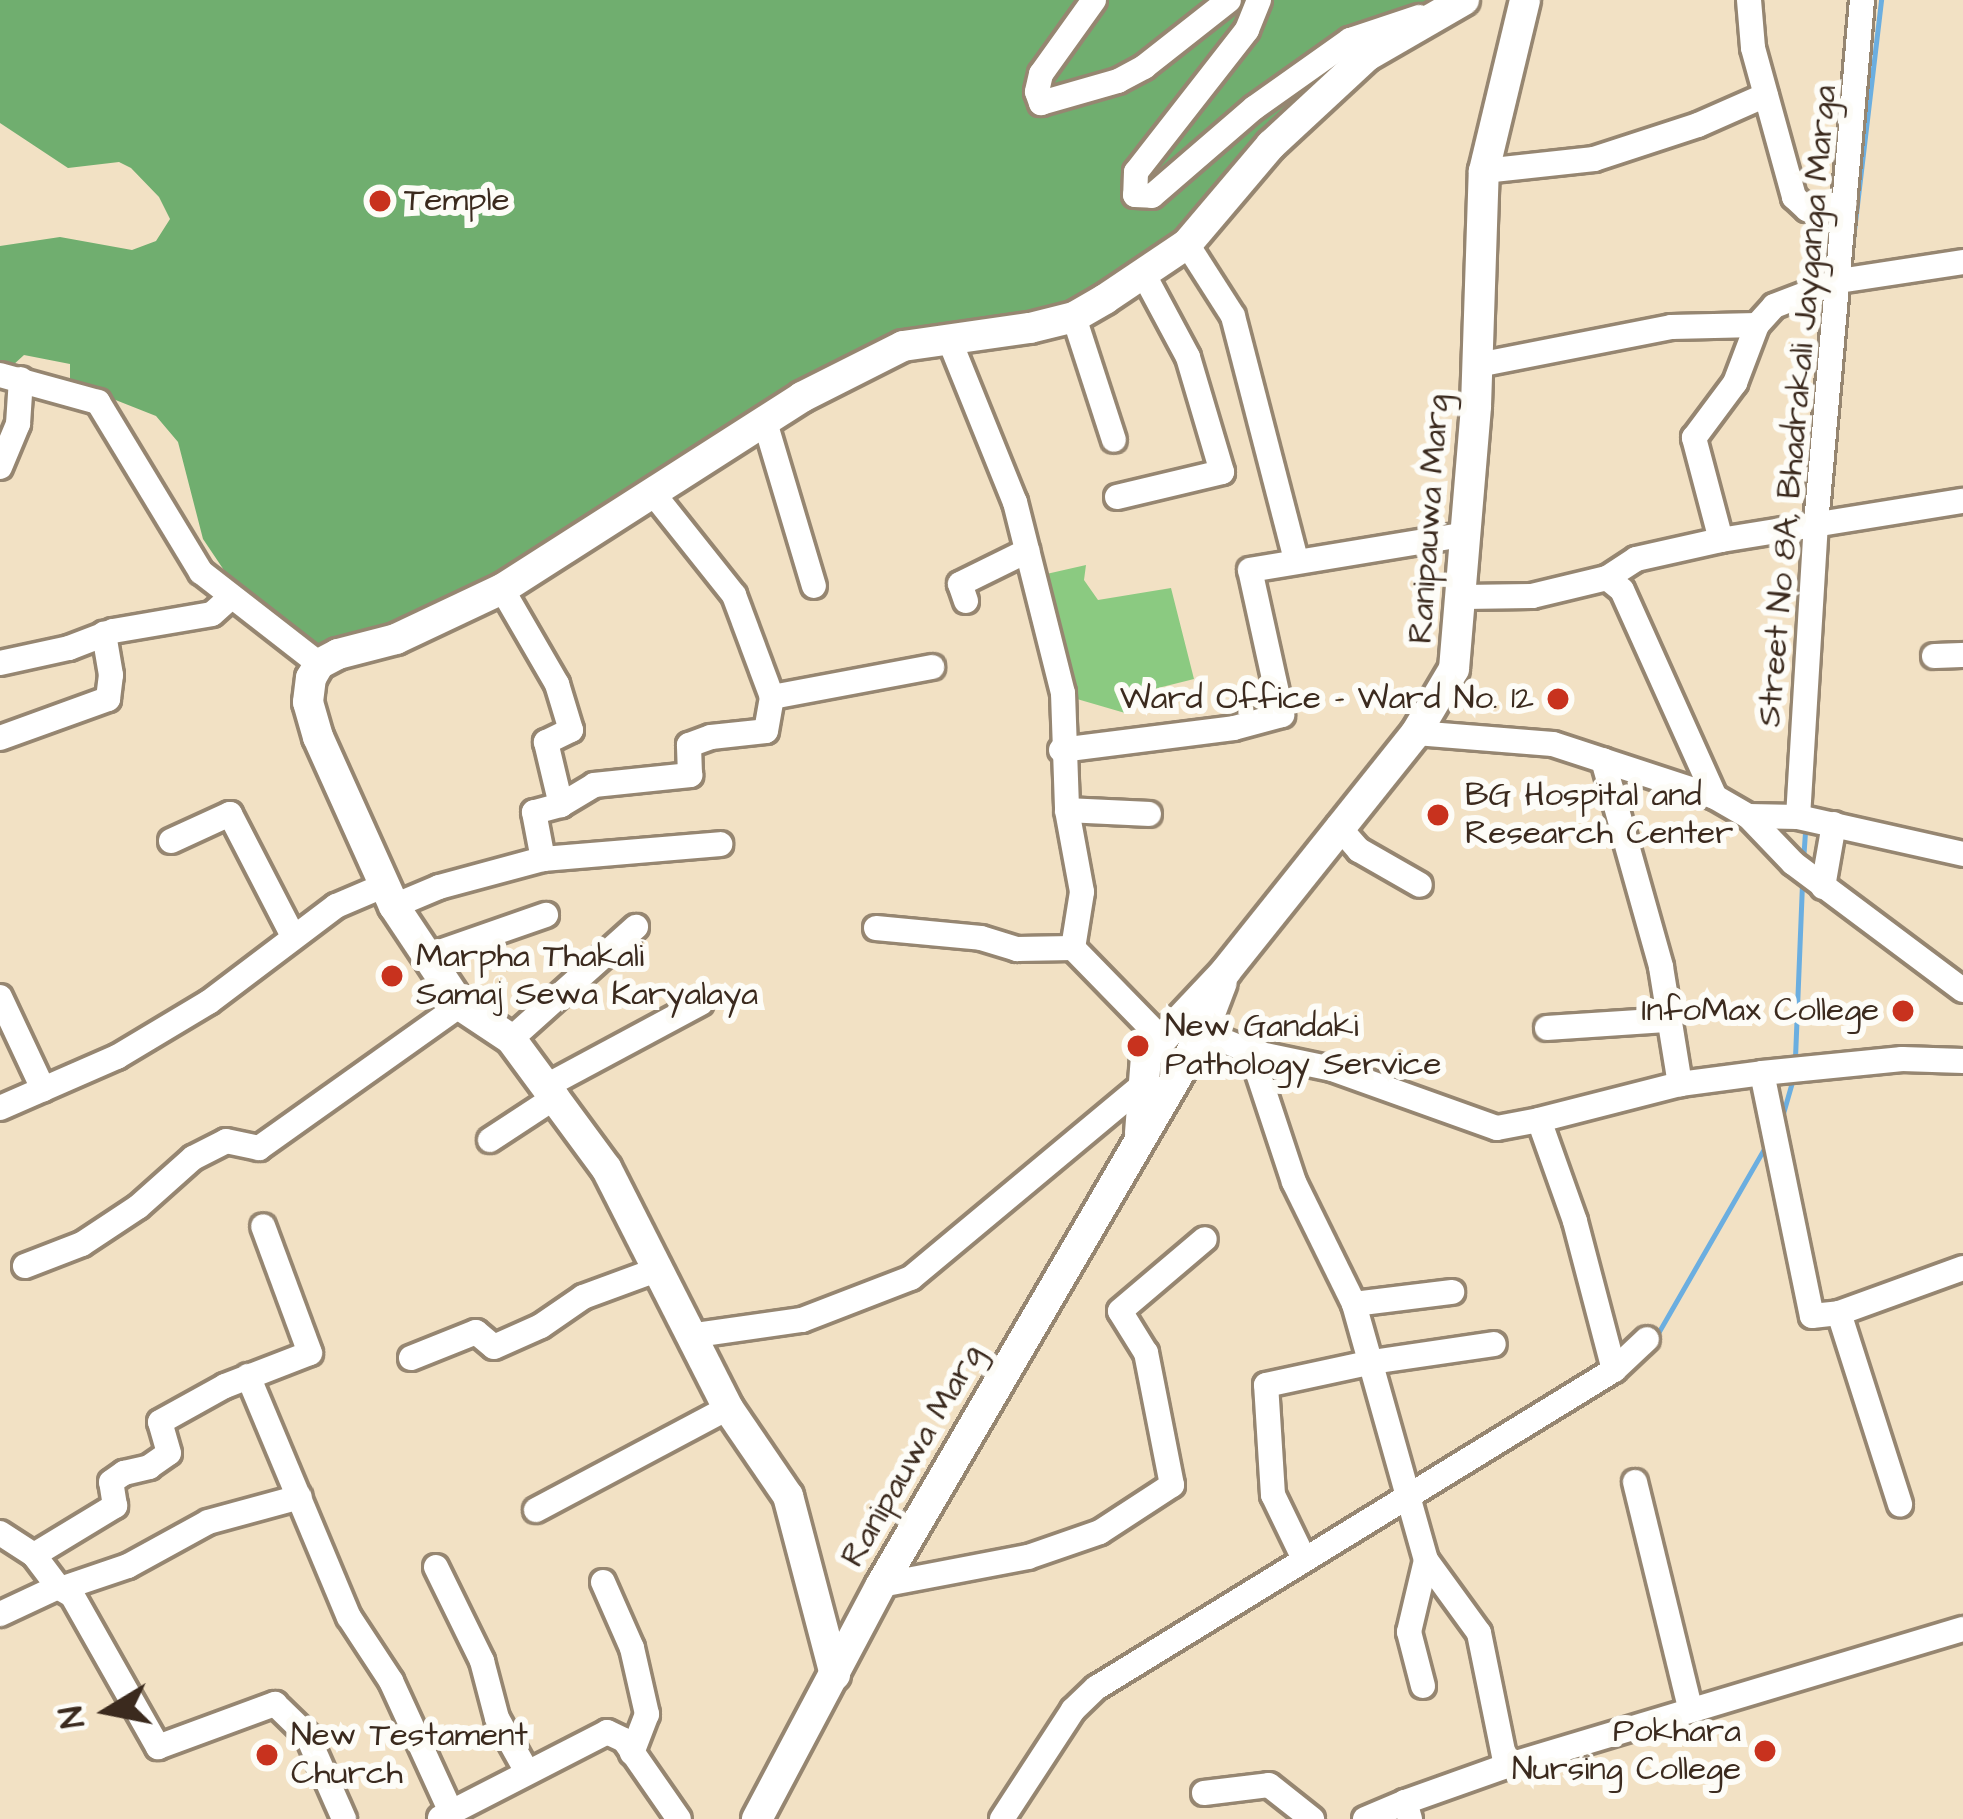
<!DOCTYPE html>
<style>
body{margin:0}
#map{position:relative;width:1963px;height:1819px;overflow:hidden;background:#f2e1c4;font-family:"Architects Daughter",sans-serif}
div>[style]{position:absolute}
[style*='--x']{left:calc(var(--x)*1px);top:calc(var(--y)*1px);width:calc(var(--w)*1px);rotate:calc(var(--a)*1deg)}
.green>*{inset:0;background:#8bca81}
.forest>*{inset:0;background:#70ae6f}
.stream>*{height:4.5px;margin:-2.25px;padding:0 2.25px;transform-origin:2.25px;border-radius:2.25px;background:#6baee0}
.roads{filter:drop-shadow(3px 0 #968671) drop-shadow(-3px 0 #968671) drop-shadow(0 3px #968671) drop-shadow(0 -3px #968671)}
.minor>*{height:24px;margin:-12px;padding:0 12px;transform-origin:12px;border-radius:12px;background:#fff}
.major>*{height:30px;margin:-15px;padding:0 15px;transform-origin:15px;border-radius:15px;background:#fff}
.dots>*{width:33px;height:33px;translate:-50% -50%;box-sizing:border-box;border:6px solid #fdfcf7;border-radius:50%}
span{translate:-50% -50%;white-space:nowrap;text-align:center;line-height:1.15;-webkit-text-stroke:12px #fdfcf7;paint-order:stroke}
.poi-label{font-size:33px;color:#3b2a1e}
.left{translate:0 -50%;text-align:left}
.right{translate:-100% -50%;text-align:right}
.street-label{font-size:33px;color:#3b2a1e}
.north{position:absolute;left:48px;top:1651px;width:120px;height:120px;-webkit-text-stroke:9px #fdfcf7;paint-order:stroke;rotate:260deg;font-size:33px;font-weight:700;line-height:48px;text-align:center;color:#3b2a1e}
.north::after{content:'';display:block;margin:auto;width:42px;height:54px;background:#3b2a1e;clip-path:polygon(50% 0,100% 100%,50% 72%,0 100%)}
</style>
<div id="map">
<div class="green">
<div style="clip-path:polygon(1086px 565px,1084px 580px,1098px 600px,1171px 588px,1194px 679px,1142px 692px,1125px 713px,1077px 699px,1066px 682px,1042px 575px)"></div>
</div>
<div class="forest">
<div style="clip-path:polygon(0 0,1427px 0,1266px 151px,1188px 238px,1093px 300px,902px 335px,435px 613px,353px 642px,318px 645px,238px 591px,203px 539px,178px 442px,156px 416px,70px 382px,70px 364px,24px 355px,12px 366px,0 364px,0 246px,60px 237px,132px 250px,156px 241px,170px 219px,159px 197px,131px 168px,119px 162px,68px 168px,0 123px)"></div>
</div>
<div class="stream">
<div style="--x:1853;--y:239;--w:241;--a:-83.3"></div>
<div style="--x:1803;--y:861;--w:31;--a:-86"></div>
<div style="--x:1795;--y:1058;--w:174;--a:-87.7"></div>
<div style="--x:1782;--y:1117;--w:36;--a:-74"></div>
<div style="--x:1657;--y:1335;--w:223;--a:-60.1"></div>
</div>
<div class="roads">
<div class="minor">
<div style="--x:1094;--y:0;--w:91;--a:125.6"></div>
<div style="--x:1041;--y:74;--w:18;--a:103"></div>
<div style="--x:1037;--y:92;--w:12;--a:70"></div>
<div style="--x:1041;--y:103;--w:80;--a:-15.9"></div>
<div style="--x:1118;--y:81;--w:30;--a:-28"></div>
<div style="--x:1144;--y:67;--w:108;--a:-38.2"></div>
<div style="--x:1259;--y:0;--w:32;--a:112"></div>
<div style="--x:1247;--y:30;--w:180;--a:128"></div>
<div style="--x:1136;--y:172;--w:23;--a:92"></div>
<div style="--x:1135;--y:195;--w:17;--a:3"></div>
<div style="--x:1152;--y:196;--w:135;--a:-40.8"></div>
<div style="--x:1254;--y:108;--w:118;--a:-35.3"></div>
<div style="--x:1350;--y:40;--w:73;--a:-18.4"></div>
<div style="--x:1749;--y:0;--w:48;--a:85.2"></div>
<div style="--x:1753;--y:48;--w:155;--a:74.6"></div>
<div style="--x:1794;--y:197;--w:18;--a:43"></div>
<div style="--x:1807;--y:209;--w:38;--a:-9"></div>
<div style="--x:1484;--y:171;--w:111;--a:-6.2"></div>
<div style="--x:1594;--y:159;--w:109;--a:-18.1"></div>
<div style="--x:1698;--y:125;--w:74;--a:-23.8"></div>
<div style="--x:1187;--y:244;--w:85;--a:57.4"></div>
<div style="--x:1233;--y:316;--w:252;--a:75.5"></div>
<div style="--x:1074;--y:317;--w:129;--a:72"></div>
<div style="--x:949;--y:339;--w:176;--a:68"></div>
<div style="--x:1015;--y:502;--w:197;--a:75.9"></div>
<div style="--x:1063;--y:693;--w:117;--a:88"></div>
<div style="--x:1067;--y:810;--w:83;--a:79.6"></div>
<div style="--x:1082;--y:892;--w:57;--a:99.1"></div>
<div style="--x:1478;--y:365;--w:197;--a:-11.1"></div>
<div style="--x:1671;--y:327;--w:86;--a:-1.3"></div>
<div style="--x:0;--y:375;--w:102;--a:15.4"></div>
<div style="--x:98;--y:402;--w:199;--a:58.8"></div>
<div style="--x:201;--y:572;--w:150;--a:37.9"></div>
<div style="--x:765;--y:422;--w:171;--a:73.4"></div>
<div style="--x:0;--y:467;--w:47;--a:-67.3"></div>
<div style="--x:18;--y:424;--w:45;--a:-86.2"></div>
<div style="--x:652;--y:492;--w:132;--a:51.5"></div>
<div style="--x:734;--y:595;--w:109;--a:69.6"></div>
<div style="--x:772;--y:697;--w:163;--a:-10.6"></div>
<div style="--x:1117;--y:497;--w:108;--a:-13.4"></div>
<div style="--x:1222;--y:472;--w:120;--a:-106.5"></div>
<div style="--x:1188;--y:357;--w:93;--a:-118.2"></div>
<div style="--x:1721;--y:540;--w:106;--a:-104.8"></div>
<div style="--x:1694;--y:438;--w:69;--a:-53.3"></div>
<div style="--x:1735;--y:383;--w:62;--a:-69.2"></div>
<div style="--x:1757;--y:325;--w:25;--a:-48"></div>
<div style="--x:1774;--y:306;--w:70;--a:-21"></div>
<div style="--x:1839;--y:281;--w:125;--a:-8.7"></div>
<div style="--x:1607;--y:578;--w:19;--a:39"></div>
<div style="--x:1622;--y:590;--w:227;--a:65.8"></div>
<div style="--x:502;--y:589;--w:110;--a:59.9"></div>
<div style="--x:557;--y:684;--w:48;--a:73.1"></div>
<div style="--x:571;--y:730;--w:28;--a:154"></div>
<div style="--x:546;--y:742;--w:65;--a:76.6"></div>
<div style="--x:561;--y:805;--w:28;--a:165"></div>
<div style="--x:534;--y:812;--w:48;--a:79.2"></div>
<div style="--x:1463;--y:597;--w:69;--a:-0.8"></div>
<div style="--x:1532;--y:596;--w:77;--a:-13.5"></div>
<div style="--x:1607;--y:578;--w:35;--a:-33"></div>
<div style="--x:1636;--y:559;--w:87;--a:-12.6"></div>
<div style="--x:1721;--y:540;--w:245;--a:-9.2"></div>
<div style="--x:966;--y:601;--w:18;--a:-109"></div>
<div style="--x:960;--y:584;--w:75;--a:-26.2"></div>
<div style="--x:1934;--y:656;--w:29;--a:-2"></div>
<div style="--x:0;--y:663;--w:71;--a:-12.3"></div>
<div style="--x:69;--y:648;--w:47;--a:-21.1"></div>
<div style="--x:113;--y:631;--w:100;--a:-9.7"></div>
<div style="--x:212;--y:614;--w:25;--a:-42"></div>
<div style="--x:1416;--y:733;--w:137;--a:4.6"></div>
<div style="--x:1553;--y:744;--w:170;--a:18.1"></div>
<div style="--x:1715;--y:797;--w:38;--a:30"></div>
<div style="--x:1748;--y:816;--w:50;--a:1.1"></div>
<div style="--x:1798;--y:817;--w:169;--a:12.6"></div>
<div style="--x:0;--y:738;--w:115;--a:-19.9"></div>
<div style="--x:108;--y:699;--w:24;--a:-83"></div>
<div style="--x:111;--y:675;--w:42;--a:-99.7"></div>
<div style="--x:1061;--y:750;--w:174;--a:-7.2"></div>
<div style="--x:1234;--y:728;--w:50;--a:-15.2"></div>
<div style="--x:1282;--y:715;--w:148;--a:-102.4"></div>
<div style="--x:1250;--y:570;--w:220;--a:-9.4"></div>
<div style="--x:1603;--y:760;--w:215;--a:74.3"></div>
<div style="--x:1661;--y:967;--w:119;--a:80.8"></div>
<div style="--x:561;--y:805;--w:39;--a:-31"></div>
<div style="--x:594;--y:785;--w:97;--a:-5.9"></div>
<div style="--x:690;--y:775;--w:30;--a:-92"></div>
<div style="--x:689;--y:745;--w:23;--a:-20"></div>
<div style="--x:711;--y:737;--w:55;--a:-6.2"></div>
<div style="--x:766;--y:731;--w:35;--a:-80"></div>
<div style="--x:1067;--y:810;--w:82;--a:2.8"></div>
<div style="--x:1748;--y:816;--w:65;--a:46.2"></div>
<div style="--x:1793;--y:863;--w:212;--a:36.8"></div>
<div style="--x:1798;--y:817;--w:294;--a:-86.5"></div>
<div style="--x:1816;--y:524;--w:526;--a:-84.98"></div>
<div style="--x:1338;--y:826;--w:32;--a:49"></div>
<div style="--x:1359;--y:850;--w:70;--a:29.8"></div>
<div style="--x:171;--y:841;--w:65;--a:-24.6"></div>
<div style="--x:230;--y:814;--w:135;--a:62.7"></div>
<div style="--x:1823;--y:887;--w:64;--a:-80.1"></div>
<div style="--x:394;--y:906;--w:49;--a:-22.9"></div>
<div style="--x:439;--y:887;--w:108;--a:-15.1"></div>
<div style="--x:543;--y:859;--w:178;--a:-4.8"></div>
<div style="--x:876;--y:928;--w:105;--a:5.4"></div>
<div style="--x:981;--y:938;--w:38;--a:17"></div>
<div style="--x:1017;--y:949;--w:56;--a:-1"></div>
<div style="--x:1073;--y:948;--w:124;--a:45.7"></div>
<div style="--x:428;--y:956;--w:125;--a:-19.2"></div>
<div style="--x:0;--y:997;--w:102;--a:64.9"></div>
<div style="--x:1547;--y:1028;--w:122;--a:-3.8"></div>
<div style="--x:1203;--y:1032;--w:52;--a:22.6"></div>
<div style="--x:1251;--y:1052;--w:83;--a:11.9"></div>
<div style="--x:1332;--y:1069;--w:175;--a:19.7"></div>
<div style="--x:1497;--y:1128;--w:43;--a:-10.8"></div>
<div style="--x:511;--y:1039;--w:168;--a:-41.9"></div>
<div style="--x:1251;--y:1052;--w:137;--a:71.7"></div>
<div style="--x:1294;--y:1182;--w:136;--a:63.8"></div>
<div style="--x:1354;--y:1304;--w:266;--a:74.3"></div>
<div style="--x:1426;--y:1560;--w:90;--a:54"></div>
<div style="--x:1479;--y:1633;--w:136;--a:78.5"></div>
<div style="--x:1762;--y:1073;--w:248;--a:78.4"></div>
<div style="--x:1812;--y:1316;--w:27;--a:-6"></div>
<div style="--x:1839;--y:1313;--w:132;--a:-19.9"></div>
<div style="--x:550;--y:1084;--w:171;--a:-28.2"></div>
<div style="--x:0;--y:1108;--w:128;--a:-23.6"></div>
<div style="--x:117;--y:1057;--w:107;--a:-30.9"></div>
<div style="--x:209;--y:1002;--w:159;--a:-37.1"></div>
<div style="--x:336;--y:906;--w:51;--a:-23.1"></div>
<div style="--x:490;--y:1140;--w:80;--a:-33.3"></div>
<div style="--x:25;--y:1266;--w:61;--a:-21.1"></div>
<div style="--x:82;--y:1244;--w:67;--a:-33.5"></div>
<div style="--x:138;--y:1207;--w:74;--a:-41.7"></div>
<div style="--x:193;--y:1158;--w:37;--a:-27"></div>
<div style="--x:226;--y:1141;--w:34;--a:12"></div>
<div style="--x:259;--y:1148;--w:247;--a:-35.4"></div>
<div style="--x:1354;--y:1304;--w:99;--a:-7"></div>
<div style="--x:1839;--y:1313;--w:201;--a:72.3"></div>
<div style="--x:689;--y:1336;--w:114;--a:-8.1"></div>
<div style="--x:802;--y:1320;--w:117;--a:-21.1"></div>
<div style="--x:911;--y:1278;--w:298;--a:-39.8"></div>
<div style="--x:411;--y:1358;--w:70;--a:-21.8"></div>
<div style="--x:476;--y:1332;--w:23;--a:40"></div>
<div style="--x:494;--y:1347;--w:51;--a:-24.1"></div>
<div style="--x:541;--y:1326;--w:51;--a:-34.6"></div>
<div style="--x:583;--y:1297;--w:81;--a:-20.2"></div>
<div style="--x:1614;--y:1370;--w:154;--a:-104.7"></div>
<div style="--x:1575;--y:1221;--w:107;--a:-109.6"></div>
<div style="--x:1539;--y:1120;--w:146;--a:-14.3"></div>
<div style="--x:1680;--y:1084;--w:83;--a:-7.6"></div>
<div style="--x:1762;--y:1073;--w:141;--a:-5.7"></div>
<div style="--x:1902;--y:1059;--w:61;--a:1.9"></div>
<div style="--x:248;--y:1376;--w:261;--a:67.3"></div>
<div style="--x:349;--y:1617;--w:77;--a:56.7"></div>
<div style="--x:391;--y:1681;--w:144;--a:65.4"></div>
<div style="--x:1635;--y:1482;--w:233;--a:76.3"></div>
<div style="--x:536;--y:1510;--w:217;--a:-28"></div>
<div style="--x:0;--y:1533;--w:40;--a:32.9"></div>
<div style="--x:34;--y:1555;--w:40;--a:53"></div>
<div style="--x:58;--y:1587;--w:16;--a:30"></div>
<div style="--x:72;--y:1595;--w:175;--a:60.5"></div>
<div style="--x:158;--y:1747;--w:125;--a:-20.2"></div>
<div style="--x:275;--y:1704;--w:45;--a:44.1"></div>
<div style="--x:307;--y:1735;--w:92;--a:66.2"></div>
<div style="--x:34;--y:1555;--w:95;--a:-31.2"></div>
<div style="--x:115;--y:1506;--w:24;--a:-99"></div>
<div style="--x:111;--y:1482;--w:16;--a:-35"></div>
<div style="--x:124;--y:1473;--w:26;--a:-13"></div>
<div style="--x:149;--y:1467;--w:24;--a:-35"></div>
<div style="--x:169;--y:1453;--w:32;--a:-106"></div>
<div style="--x:160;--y:1422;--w:74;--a:-29"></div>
<div style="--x:225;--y:1386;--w:91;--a:-21.2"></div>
<div style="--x:310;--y:1353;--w:135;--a:-110.3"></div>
<div style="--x:1304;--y:1559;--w:71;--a:-115.8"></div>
<div style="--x:1273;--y:1495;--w:110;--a:-93.6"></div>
<div style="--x:1266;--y:1385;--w:108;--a:-12.2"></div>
<div style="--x:1372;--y:1362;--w:123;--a:-8.4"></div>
<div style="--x:436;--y:1567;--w:105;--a:63.9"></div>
<div style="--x:482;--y:1661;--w:59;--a:75.3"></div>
<div style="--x:497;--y:1718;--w:60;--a:60.9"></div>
<div style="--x:603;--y:1582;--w:72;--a:66.3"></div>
<div style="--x:632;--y:1648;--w:68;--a:77.2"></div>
<div style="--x:647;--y:1714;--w:42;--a:111"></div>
<div style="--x:881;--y:1585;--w:150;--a:-10.8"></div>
<div style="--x:1028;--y:1557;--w:76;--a:-19.1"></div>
<div style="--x:1100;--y:1532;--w:86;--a:-33.1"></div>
<div style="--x:1172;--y:1485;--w:135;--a:-101.1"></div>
<div style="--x:1146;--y:1353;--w:49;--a:-121.8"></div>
<div style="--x:1120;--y:1311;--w:111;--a:-40.3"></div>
<div style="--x:66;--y:1587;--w:65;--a:-18.7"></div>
<div style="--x:128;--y:1566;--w:91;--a:-28.8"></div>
<div style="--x:208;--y:1522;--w:95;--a:-15.2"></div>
<div style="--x:0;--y:1614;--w:64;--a:-25"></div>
<div style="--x:1423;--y:1686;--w:56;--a:-104.5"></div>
<div style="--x:1409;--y:1632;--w:74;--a:-76.7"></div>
<div style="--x:1204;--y:1793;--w:65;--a:-7"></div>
<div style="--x:1269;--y:1785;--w:55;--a:38.3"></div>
<div style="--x:440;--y:1818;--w:188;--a:-27.2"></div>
<div style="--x:607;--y:1732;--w:19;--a:25"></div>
<div style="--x:624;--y:1740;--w:96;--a:55.2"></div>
<div style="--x:1002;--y:1819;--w:130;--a:-56.9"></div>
<div style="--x:1073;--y:1710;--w:32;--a:-44"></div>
<div style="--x:1096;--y:1688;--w:608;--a:-31.55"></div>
<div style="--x:1614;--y:1370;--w:45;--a:-43.2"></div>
<div style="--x:1365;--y:1819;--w:43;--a:-23"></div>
<div style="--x:1410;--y:1819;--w:18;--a:-106"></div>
<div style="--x:1405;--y:1802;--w:107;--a:-19.6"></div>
<div style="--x:1506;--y:1766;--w:477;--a:-16.7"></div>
</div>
<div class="major">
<div style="--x:1140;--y:1133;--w:77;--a:-85.5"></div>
<div style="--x:1146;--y:1056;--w:117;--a:-46.7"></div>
<div style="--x:1226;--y:971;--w:305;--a:-51.4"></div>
<div style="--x:1416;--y:733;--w:74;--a:-59.3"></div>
<div style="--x:1454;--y:669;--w:264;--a:-85.2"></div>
<div style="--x:1476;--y:406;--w:235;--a:-88.1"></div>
<div style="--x:1484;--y:171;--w:176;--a:-76.5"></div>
<div style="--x:835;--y:1675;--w:185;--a:-104.7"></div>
<div style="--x:788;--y:1496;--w:107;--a:-124.3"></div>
<div style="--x:728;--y:1408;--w:269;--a:-116.9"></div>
<div style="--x:606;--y:1168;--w:160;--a:-126.4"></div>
<div style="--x:511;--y:1039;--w:61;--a:-146.3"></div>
<div style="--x:460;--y:1005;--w:119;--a:-123.7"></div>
<div style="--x:394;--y:906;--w:185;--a:-114.2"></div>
<div style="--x:318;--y:737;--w:36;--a:-106"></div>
<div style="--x:308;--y:702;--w:24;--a:-83"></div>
<div style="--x:311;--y:678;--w:16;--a:-60"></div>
<div style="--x:319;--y:664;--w:21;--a:-28"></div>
<div style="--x:338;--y:654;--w:60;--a:-14.5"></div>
<div style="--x:396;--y:639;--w:117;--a:-25.3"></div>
<div style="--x:502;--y:589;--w:356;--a:-32.6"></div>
<div style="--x:802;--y:397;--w:113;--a:-26.8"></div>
<div style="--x:903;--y:346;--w:128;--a:-8.1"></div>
<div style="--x:1030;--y:328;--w:45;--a:-14"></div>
<div style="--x:1074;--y:317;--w:36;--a:-30"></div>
<div style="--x:1105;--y:299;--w:99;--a:-33.9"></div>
<div style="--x:1187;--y:244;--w:130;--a:-49.7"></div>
<div style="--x:1271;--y:145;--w:131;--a:-42.8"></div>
<div style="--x:1367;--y:56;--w:112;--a:-30"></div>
<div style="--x:757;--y:1819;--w:265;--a:-62.1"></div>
<div style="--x:881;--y:1585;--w:640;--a:-59.79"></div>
<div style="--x:1203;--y:1032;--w:53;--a:-69.2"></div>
</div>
</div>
<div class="dots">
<div style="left:380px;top:201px;background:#c8321e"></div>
<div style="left:1558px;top:699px;background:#c8321e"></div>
<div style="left:1438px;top:815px;background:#c8321e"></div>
<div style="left:392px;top:976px;background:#c8321e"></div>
<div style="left:1903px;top:1011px;background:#c8321e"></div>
<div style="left:1138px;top:1046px;background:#c8321e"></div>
<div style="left:1765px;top:1751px;background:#c8321e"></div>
<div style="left:267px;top:1755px;background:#c8321e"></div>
</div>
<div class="poi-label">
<span class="left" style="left:404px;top:201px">Temple</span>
<span class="right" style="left:1534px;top:699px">Ward Office - Ward No. 12</span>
<span class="left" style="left:1465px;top:815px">BG Hospital and<br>Research Center</span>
<span class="left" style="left:416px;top:976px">Marpha Thakali<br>Samaj Sewa Karyalaya</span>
<span class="right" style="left:1879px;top:1011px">InfoMax College</span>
<span class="left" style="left:1165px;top:1046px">New Gandaki<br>Pathology Service</span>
<span class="right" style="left:1741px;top:1751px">Pokhara<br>Nursing College</span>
<span class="left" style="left:291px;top:1755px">New Testament<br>Church</span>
</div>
<div class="street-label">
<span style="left:1798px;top:406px;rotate:-85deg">Street No 8A, Bhadrakali Jayganga Marga</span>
<span style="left:1430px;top:519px;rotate:-86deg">Ranipauwa Marg</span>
<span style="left:913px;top:1456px;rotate:-60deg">Ranipauwa Marg</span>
</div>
<div class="north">N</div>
</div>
